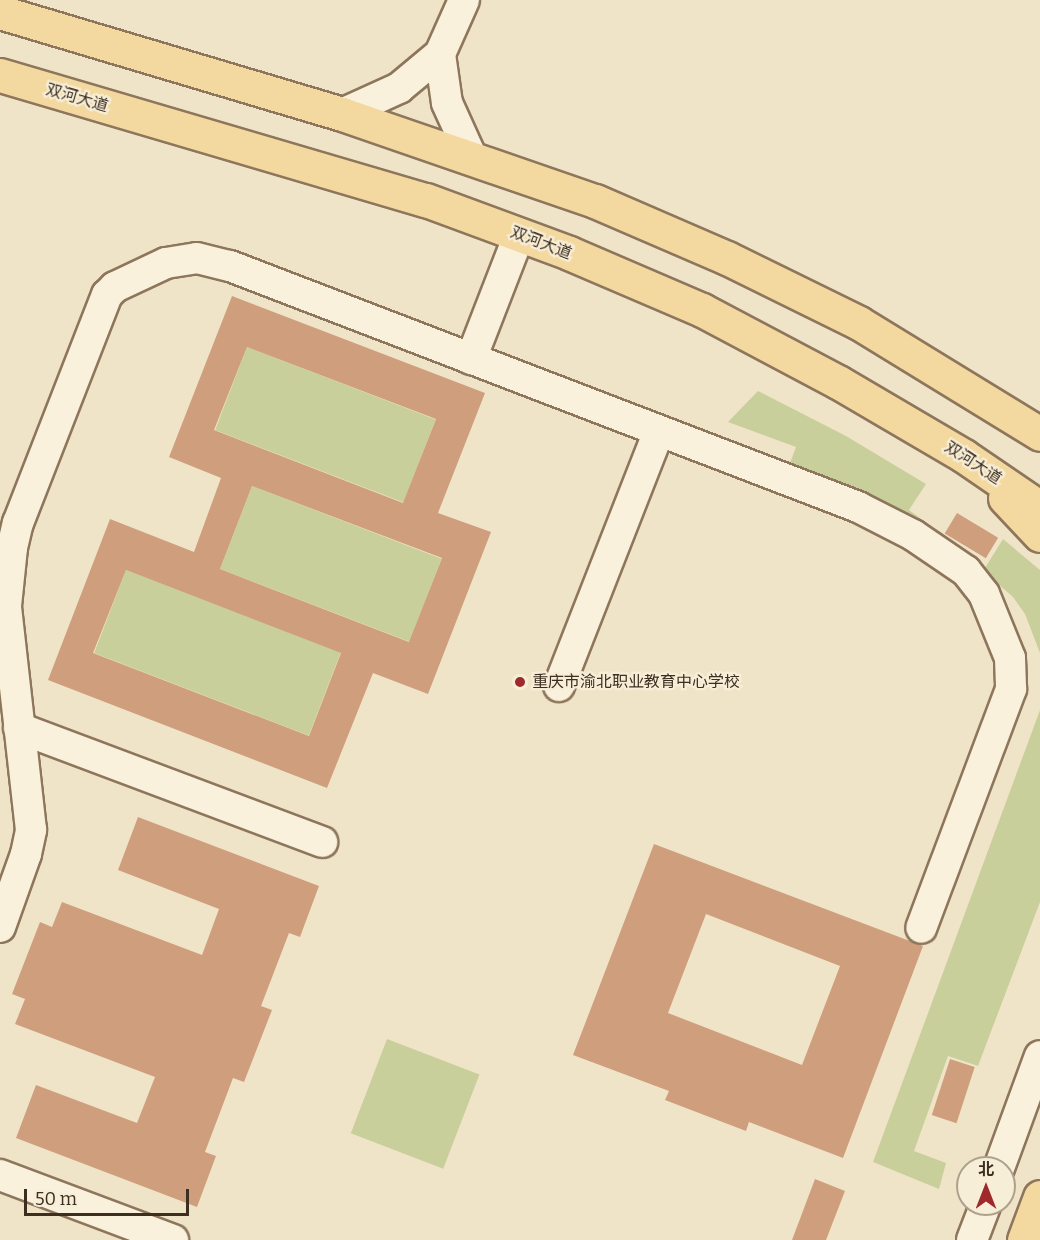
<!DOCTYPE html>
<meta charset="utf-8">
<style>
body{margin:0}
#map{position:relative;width:1040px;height:1240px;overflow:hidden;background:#f0e4c8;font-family:Bitter,"Noto Sans SC",serif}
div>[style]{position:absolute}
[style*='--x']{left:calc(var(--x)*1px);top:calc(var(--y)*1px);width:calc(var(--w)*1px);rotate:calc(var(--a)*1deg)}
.green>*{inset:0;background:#c9cf9b;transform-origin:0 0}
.building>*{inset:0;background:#cf9f7d;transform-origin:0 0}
.roads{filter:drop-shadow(2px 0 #8d765c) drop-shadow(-2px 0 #8d765c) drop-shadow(0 2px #8d765c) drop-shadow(0 -2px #8d765c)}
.minor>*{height:30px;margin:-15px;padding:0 15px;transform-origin:15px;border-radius:15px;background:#faf1dc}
.major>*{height:33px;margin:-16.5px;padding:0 16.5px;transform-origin:16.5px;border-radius:16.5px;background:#f3d9a0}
.dots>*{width:16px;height:16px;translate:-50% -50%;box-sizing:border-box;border:3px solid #f7eed8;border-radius:50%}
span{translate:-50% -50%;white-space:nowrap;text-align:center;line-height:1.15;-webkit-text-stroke:4.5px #f7eed8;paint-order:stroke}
.street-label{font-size:16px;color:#3d2e20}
.poi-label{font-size:16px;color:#3d2e20}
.left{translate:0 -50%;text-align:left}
.north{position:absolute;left:956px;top:1156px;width:60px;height:60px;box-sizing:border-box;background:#f7eed8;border:2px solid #ada18e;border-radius:50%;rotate:0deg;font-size:16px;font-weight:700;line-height:24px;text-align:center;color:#3d2e20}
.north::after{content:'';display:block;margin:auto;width:21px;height:27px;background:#9e2a2b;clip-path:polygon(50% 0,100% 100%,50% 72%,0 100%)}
.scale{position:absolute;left:24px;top:1189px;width:165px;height:27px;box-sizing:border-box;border:3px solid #3d2e20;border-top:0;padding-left:8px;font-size:18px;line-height:21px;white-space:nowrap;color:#3d2e20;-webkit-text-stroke:4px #f7eed8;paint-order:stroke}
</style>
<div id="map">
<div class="green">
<div style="left:247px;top:347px;width:202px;height:89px;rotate:21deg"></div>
<div style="clip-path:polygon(758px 391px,846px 436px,926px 484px,909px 510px,939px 532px,935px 538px,864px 494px,790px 463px,796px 447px,728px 422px)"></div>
<div style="left:252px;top:486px;width:203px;height:89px;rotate:21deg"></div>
<div style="clip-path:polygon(1003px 539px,1040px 570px,1040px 653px,1025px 614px,1013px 597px,983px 571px)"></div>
<div style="left:126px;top:570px;width:230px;height:89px;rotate:21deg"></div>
<div style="clip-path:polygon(1040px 710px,1040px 902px,978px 1066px,948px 1056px,914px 1151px,946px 1163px,939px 1189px,873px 1162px)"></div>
<div style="left:387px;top:1039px;width:99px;height:101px;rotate:21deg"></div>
</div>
<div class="building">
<div style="clip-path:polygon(evenodd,232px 296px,485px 393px,438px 513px,491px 532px,428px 694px,373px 673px,327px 788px,48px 680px,110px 519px,194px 552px,221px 478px,169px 457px,232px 296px,247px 347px,436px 419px,403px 503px,214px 430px,247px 347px,232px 296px,252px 486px,442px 558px,409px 642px,220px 569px,252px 486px,232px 296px,126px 570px,341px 653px,309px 736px,93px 653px,126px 570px)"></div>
<div style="left:957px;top:513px;width:48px;height:24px;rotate:31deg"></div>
<div style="clip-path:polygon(138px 817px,319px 886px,300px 937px,289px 933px,261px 1006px,272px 1010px,244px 1082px,233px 1078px,205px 1152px,216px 1156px,197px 1207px,16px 1138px,36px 1085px,137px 1123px,155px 1077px,15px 1024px,25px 999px,12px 994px,40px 922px,52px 927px,62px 902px,202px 955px,219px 909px,118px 870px)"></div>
<div style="clip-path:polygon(evenodd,654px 844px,923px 946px,843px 1158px,749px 1122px,746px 1131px,665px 1100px,669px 1091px,573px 1055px,654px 844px,706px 914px,840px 966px,802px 1065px,668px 1013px,706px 914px)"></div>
<div style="left:950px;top:1059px;width:26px;height:59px;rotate:18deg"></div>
<div style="clip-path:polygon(815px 1179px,845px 1191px,826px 1240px,792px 1240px)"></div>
</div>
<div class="roads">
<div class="minor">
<div style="--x:440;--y:54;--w:59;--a:-66"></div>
<div style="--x:342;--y:114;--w:63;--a:-24.5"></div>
<div style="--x:399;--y:88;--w:53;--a:-39.7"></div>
<div style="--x:440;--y:54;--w:49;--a:81.9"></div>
<div style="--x:447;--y:103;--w:60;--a:65.6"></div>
<div style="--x:471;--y:359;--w:133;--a:-68.8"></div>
<div style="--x:559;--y:686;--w:274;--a:-68.6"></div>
<div style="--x:19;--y:728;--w:324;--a:20.6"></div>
<div style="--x:0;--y:927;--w:77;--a:-70.4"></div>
<div style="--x:26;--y:854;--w:25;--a:-78"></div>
<div style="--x:31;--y:830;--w:225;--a:-96.4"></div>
<div style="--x:6;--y:606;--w:58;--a:-84.1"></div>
<div style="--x:12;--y:548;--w:26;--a:-77"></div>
<div style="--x:18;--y:523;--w:245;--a:-68.7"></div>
<div style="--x:107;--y:295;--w:11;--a:-45"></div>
<div style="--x:115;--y:287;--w:56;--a:-25.2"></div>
<div style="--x:166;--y:263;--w:31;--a:-9"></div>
<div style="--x:197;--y:258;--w:34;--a:14"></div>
<div style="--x:230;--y:266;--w:673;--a:20.99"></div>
<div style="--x:858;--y:507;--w:62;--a:27"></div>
<div style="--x:913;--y:535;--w:64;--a:34.2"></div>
<div style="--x:966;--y:571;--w:29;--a:52"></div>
<div style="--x:984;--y:594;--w:69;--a:67.9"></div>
<div style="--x:1010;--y:658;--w:31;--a:88"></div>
<div style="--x:1011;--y:689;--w:255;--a:110.6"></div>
<div style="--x:999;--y:1168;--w:119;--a:-69.9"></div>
<div style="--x:0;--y:1175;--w:185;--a:20.6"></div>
<div style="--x:972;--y:1240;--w:39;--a:-69"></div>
</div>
<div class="major">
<div style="--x:0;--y:12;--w:357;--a:16.6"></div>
<div style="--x:342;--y:114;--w:268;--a:19"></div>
<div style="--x:595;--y:201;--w:144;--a:23.4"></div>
<div style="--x:727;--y:258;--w:147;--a:26.2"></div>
<div style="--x:859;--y:323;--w:212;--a:31.5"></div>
<div style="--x:0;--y:75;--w:444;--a:16.4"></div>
<div style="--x:426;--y:200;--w:153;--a:20.3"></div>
<div style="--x:569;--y:253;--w:145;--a:23.2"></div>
<div style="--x:702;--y:310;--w:154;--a:27.9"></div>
<div style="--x:838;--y:382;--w:146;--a:30.4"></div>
<div style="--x:964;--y:456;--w:92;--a:34.4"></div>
<div style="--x:1005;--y:498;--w:51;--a:46.6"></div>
<div style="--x:1024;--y:1240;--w:46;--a:-69.6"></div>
</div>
</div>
<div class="dots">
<div style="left:520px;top:682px;background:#9e2a2b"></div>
</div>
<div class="street-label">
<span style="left:77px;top:98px;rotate:16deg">双河大道</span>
<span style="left:541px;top:243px;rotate:21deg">双河大道</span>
<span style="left:973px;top:463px;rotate:33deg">双河大道</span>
</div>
<div class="poi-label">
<span class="left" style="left:532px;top:682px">重庆市渝北职业教育中心学校</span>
</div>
<div class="north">北</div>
<div class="scale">50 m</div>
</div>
